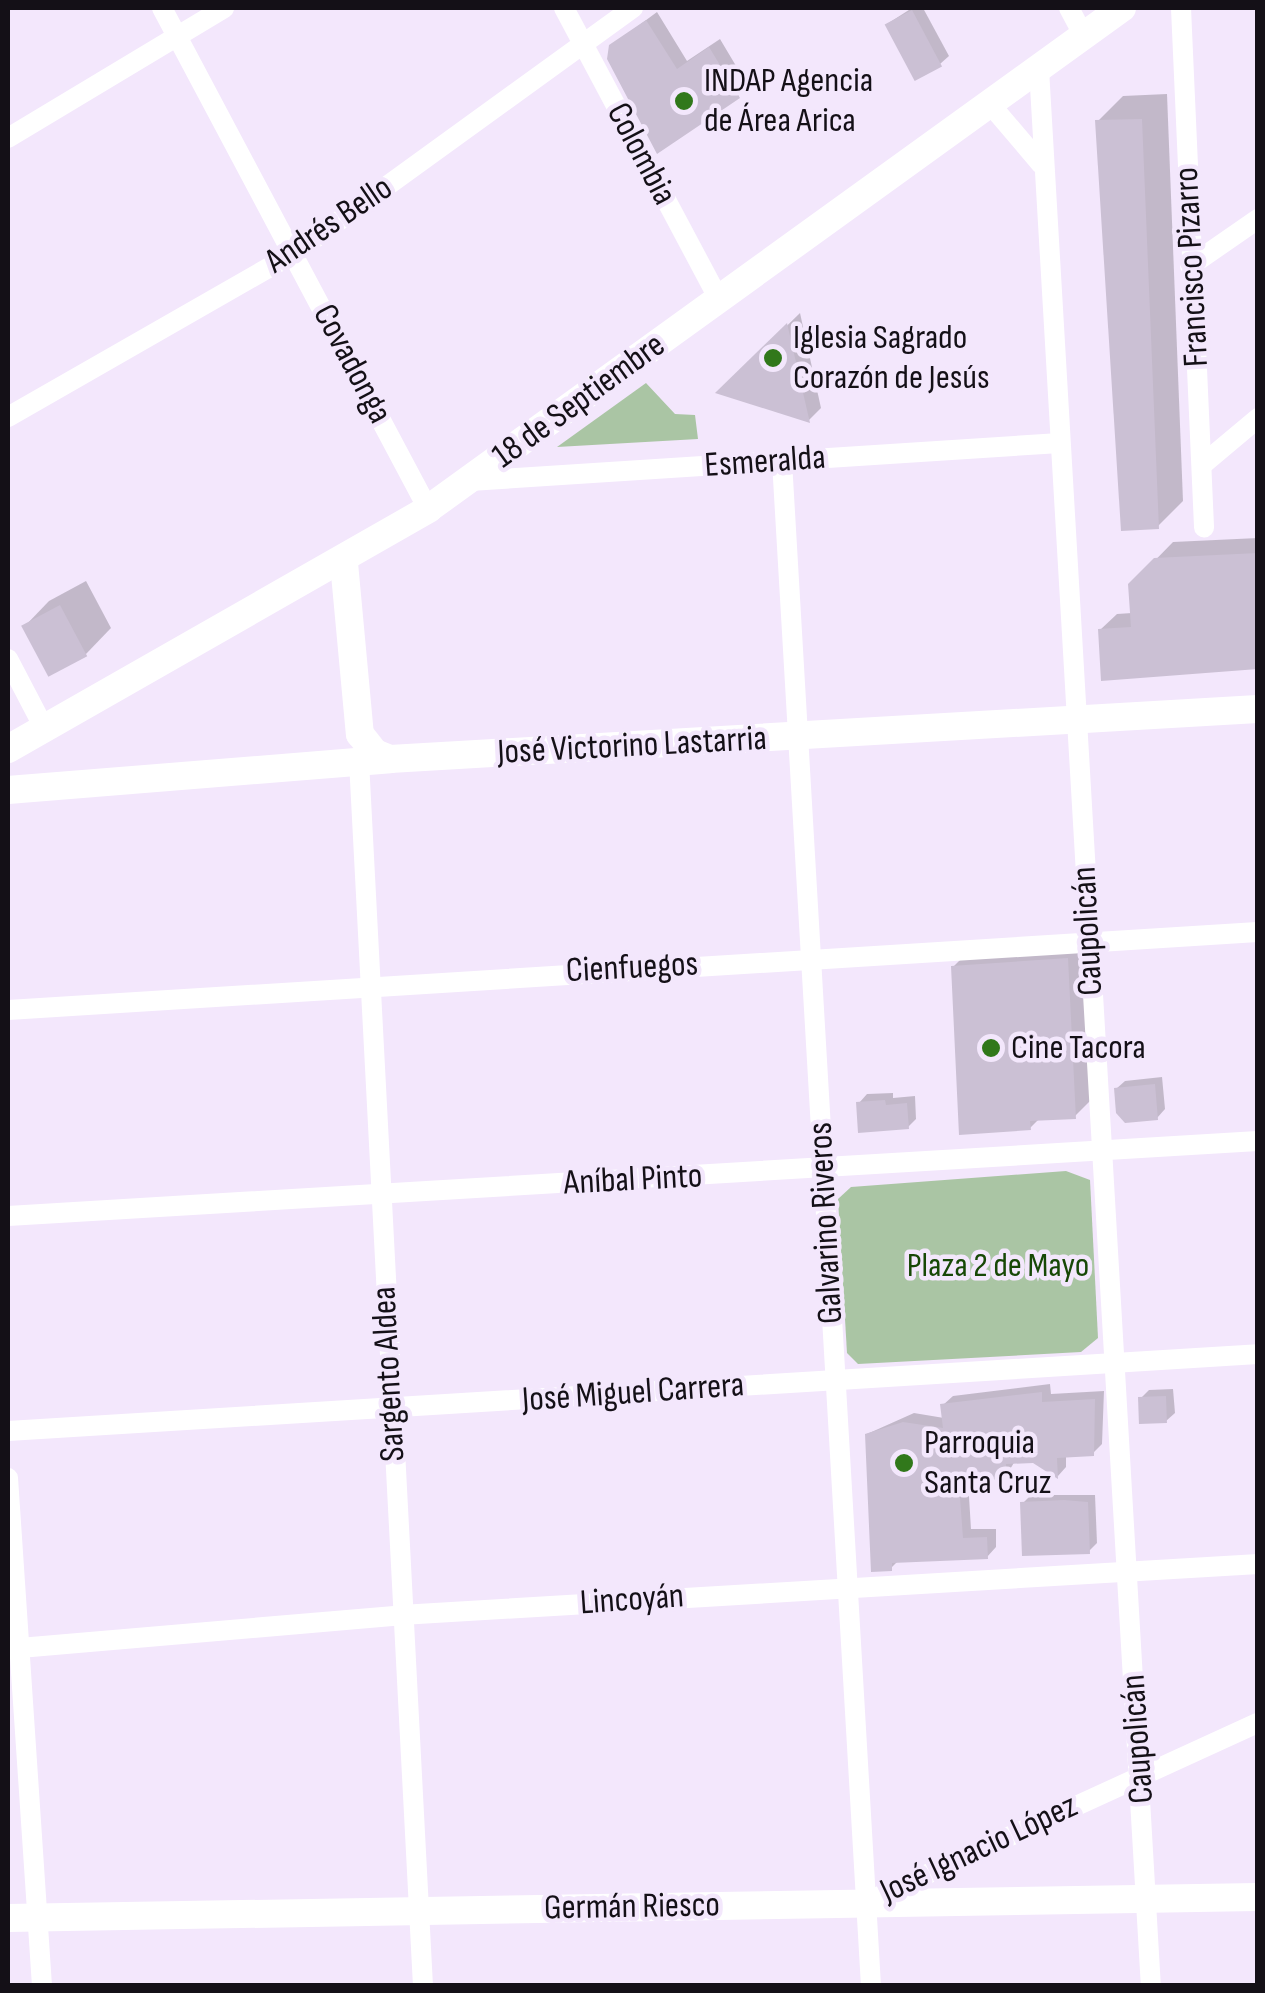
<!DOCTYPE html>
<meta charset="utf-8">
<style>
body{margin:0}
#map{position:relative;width:1265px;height:1993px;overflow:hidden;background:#f3e7fc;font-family:"Sofia Sans Condensed",sans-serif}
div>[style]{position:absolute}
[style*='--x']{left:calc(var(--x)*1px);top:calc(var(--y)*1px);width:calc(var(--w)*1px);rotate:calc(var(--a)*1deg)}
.green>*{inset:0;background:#aac5a4}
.shadow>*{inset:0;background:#0003}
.building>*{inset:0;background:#cbc0d4;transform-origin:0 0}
.street>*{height:20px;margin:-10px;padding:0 10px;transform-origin:10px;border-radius:10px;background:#fff}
.secondary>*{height:28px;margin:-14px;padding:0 14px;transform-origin:14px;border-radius:14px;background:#fff}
.dots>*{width:28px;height:28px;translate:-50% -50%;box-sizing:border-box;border:5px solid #f3e7fc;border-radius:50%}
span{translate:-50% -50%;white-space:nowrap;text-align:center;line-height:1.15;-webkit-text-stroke:9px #f3e7fc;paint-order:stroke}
.poi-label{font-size:35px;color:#141017}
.left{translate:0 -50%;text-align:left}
.street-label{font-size:35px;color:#141017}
.park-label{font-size:35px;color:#174806}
.frame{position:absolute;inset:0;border:10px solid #141017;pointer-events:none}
</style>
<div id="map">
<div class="green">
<div style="clip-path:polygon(646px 383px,675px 414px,695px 415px,698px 439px,557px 447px)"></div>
<div style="clip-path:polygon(1066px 1171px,1090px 1180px,1098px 1338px,1081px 1352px,858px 1364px,847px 1353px,838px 1199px,851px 1187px)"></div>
</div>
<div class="shadow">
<div style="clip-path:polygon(912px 8px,923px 8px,949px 56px,940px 64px,887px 24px)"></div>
<div style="clip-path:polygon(657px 12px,687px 61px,720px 39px,748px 86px,738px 96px,611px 46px)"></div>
<div style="clip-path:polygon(1167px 94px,1183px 501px,1158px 526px,1098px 121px,1123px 96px)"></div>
<div style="clip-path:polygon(800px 313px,821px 408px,809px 420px,719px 392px)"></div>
<div style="clip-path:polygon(1258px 472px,1258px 523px,1255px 474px)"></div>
<div style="clip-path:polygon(1258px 538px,1258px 667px,1100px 630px,1117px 614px,1132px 613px,1131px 585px,1173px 542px)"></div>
<div style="clip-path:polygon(86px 581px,111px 628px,86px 654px,50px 674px,24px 627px,49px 601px)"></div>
<div style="clip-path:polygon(1088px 939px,1095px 1096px,1075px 1116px,1040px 1118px,1030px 1128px,953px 967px,974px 946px)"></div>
<div style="clip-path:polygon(1162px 1077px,1165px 1109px,1157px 1118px,1116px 1089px,1125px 1081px)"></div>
<div style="clip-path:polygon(893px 1093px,893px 1098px,915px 1096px,916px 1119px,908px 1127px,859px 1103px,867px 1094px)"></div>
<div style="clip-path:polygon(1050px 1384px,1051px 1394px,1104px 1391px,1102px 1444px,1093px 1453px,1066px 1455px,1066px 1467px,1058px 1476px,1034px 1460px,1015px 1461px,1006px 1476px,968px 1480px,971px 1529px,996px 1529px,996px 1547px,987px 1557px,898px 1561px,890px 1569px,867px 1434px,914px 1413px,944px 1418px,943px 1405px,953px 1396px)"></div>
<div style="clip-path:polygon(1173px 1389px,1175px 1413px,1166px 1421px,1141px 1398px,1149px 1390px)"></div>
<div style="clip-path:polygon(1031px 1495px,1095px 1495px,1097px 1543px,1089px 1551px,1023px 1503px)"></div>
</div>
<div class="building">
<div style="left:912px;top:10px;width:64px;height:31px;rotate:62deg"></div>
<div style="clip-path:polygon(646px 20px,677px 69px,709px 47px,740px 98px,657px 154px,607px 59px,609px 45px)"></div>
<div style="clip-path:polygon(1142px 119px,1159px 529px,1121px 531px,1095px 120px)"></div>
<div style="clip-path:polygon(787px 323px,810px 423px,715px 393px)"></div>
<div style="clip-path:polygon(1258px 553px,1258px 669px,1101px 681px,1098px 629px,1131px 627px,1128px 584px,1154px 558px)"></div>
<div style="left:60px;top:605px;width:58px;height:44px;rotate:62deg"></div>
<div style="clip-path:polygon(1068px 958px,1076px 1119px,1030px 1121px,1031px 1130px,959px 1135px,951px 966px)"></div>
<div style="clip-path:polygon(1155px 1084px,1158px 1120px,1125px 1123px,1116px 1113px,1114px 1088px)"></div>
<div style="clip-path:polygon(885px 1100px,886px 1105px,907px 1103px,909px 1129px,858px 1133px,856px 1102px)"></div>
<div style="clip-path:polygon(1042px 1392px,1042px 1402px,1095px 1399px,1094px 1456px,1057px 1458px,1058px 1479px,1033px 1463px,1006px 1464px,1007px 1478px,959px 1484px,963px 1538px,987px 1537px,988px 1559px,892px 1563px,892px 1571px,871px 1572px,865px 1434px,903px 1422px,943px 1428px,940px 1404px)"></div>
<div style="left:1166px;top:1396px;width:27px;height:28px;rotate:88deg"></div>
<div style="clip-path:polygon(1064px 1500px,1088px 1502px,1090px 1554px,1022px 1556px,1020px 1502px)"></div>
</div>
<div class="street">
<div style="--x:162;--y:8;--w:567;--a:62.03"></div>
<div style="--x:564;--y:8;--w:331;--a:62"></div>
<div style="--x:1069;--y:8;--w:32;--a:62"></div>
<div style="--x:1181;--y:8;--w:520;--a:87.46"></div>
<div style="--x:1039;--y:69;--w:1920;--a:86.66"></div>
<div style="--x:990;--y:104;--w:79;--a:49.6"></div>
<div style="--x:8;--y:138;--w:252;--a:-31"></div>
<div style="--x:1190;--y:266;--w:83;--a:-34.7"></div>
<div style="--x:8;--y:417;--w:328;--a:-29.8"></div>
<div style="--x:293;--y:254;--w:420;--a:-35.9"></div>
<div style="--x:782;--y:461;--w:1528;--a:86.66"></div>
<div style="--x:1202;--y:465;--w:73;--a:-40"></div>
<div style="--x:470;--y:481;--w:591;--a:-3.69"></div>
<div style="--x:8;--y:659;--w:78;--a:62.4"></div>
<div style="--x:359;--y:761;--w:1227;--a:87.01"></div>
<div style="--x:8;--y:1010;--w:1252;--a:-3.57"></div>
<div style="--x:8;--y:1216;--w:1252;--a:-3.43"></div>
<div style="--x:8;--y:1431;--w:1252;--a:-3.52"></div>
<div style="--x:8;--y:1478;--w:509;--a:86.17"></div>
<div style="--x:8;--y:1649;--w:394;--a:-4.9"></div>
<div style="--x:401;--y:1615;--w:859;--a:-3.41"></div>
<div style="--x:873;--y:1899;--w:423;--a:-24.6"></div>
</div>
<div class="secondary">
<div style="--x:344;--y:563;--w:172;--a:84.7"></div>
<div style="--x:360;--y:734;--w:24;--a:52"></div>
<div style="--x:375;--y:753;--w:16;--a:22"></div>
<div style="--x:8;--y:749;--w:484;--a:-29.7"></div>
<div style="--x:428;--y:509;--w:856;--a:-35.83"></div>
<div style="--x:8;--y:790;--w:383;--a:-4.6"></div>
<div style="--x:390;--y:759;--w:869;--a:-3.3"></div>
<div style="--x:8;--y:1918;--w:1250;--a:-0.96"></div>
</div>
<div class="dots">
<div style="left:684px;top:101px;background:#31781b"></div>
<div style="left:773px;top:358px;background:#31781b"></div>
<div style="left:991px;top:1048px;background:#31781b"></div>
<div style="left:904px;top:1463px;background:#31781b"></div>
</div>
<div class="poi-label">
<span class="left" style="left:704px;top:101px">INDAP Agencia<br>de Área Arica</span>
<span class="left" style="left:793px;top:358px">Iglesia Sagrado<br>Corazón de Jesús</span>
<span class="left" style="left:1011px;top:1048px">Cine Tacora</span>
<span class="left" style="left:924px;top:1463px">Parroquia<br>Santa Cruz</span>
</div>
<div class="street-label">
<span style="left:641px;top:154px;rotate:62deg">Colombia</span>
<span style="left:329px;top:225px;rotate:-34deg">Andrés Bello</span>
<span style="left:1192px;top:267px;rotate:-93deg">Francisco Pizarro</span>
<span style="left:352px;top:364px;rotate:62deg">Covadonga</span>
<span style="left:579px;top:401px;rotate:-36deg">18 de Septiembre</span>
<span style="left:765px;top:462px;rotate:-4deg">Esmeralda</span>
<span style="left:632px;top:746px;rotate:-3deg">José Victorino Lastarria</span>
<span style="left:1088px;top:931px;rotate:-93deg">Caupolicán</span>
<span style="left:632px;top:968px;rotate:-3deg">Cienfuegos</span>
<span style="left:633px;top:1180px;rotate:-3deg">Aníbal Pinto</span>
<span style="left:826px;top:1223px;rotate:-93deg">Galvarino Riveros</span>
<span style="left:389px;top:1374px;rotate:-93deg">Sargento Aldea</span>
<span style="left:633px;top:1393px;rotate:-4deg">José Miguel Carrera</span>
<span style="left:632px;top:1600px;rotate:-4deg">Lincoyán</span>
<span style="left:1138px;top:1739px;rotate:-94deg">Caupolicán</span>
<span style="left:979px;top:1849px;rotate:-25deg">José Ignacio López</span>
<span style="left:632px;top:1907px;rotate:-1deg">Germán Riesco</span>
</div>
<div class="park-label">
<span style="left:998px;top:1266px">Plaza 2 de Mayo</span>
</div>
<div class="frame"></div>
</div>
